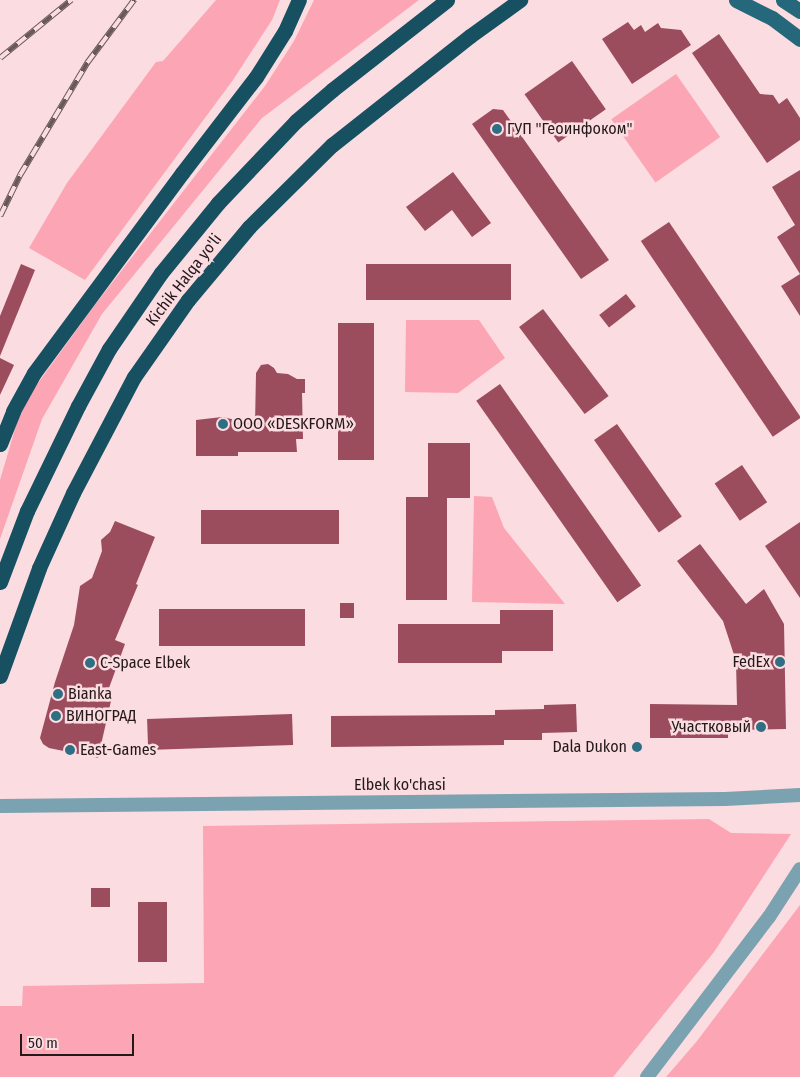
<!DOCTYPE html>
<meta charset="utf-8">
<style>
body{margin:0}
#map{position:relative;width:800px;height:1077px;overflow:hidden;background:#fbdce0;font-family:"Fira Sans Condensed",sans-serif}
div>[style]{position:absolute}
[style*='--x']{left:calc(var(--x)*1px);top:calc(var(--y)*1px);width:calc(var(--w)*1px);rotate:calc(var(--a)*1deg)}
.green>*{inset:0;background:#fca5b5;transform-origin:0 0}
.building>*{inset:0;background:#9b4c5d;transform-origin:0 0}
.street>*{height:14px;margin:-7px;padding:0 7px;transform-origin:7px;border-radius:7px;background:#7aa2b0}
.primary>*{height:15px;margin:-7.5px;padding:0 7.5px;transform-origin:7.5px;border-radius:7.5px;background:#25677b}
.highway>*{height:15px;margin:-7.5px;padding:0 7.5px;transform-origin:7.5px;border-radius:7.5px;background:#165061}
.rail>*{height:5.5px;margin-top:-2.75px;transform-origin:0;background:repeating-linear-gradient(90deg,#fbdce0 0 11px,#695859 0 22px);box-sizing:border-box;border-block:1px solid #695859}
.dots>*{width:14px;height:14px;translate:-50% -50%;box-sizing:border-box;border:2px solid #fbdce0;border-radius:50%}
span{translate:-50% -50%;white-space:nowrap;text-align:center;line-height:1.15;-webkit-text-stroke:5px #fbdce0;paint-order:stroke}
.poi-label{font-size:16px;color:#24191a}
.left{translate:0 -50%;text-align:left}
.right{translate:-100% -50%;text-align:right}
.street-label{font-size:16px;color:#24191a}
.scale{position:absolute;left:20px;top:1034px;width:114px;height:22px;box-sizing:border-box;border:2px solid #24191a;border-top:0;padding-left:6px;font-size:15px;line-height:18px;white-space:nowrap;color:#24191a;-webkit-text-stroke:4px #fbdce0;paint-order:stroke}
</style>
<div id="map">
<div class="green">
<div style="clip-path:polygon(216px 0,280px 0,272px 20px,233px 80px,85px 280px,29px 248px,67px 183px,156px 62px,163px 61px)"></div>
<div style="clip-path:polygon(314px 0,419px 0,262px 118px,102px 314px,42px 419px,0 539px,0 480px,18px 419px,30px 394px,94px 306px,265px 86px,294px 41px)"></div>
<div style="left:676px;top:74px;width:77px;height:79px;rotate:55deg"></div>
<div style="clip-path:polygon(406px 320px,479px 320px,505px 358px,458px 393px,405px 392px)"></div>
<div style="clip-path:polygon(474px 496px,492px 497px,504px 528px,565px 604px,472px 602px)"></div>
<div style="clip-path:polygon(709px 819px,731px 833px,791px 834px,714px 952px,613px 1077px,0 1077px,0 1006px,22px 1006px,23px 986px,204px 983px,203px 826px)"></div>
<div style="clip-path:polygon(800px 905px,800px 1077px,666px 1077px,697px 1041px)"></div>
</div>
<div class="building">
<div style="clip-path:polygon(628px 22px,634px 30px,641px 25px,645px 32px,658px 23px,661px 28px,681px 30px,691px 45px,632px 84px,602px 39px)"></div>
<div style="clip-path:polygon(719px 34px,760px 94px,773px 95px,779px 104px,787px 98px,800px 118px,800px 140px,767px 163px,692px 53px)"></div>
<div style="left:572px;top:61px;width:59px;height:58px;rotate:55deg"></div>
<div style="clip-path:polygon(493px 109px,503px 110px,609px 260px,581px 279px,472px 124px)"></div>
<div style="clip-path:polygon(800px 170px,800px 316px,781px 286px,800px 274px,777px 237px,795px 225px,772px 187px)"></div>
<div style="clip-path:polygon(453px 172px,491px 223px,472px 237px,452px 210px,425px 231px,406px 207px)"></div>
<div style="left:669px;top:222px;width:236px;height:34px;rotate:56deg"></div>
<div style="clip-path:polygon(21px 264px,35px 270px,0 356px,0 316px)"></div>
<div style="left:366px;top:264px;width:145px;height:36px"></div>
<div style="left:626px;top:294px;width:16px;height:34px;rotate:52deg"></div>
<div style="left:543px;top:309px;width:109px;height:30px;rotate:53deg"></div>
<div style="left:338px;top:323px;width:36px;height:137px"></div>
<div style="clip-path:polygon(0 358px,14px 365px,0 395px)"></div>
<div style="clip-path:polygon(268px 364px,274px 368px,277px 373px,288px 374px,297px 379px,305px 379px,305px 393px,302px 393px,303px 439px,296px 439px,297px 452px,238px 452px,238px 456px,196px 456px,196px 420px,222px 417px,255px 424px,256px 373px,261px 365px)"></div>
<div style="left:500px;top:384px;width:246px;height:29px;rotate:55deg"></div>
<div style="left:617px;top:424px;width:113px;height:28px;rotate:55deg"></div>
<div style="clip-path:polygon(428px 443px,470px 443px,470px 498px,447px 498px,447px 600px,406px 600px,406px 497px,428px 497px)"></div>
<div style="left:742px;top:465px;width:45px;height:33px;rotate:56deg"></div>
<div style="left:339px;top:510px;width:34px;height:138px;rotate:90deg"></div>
<div style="clip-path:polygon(115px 521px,155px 537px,136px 584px,138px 585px,115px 640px,125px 644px,105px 699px,111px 701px,98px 758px,49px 748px,43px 744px,40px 738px,55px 682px,74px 625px,80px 586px,92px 578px,102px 551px,101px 540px,110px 532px)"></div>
<div style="clip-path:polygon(800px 522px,800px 598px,765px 546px)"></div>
<div style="clip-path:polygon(700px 544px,746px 604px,764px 589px,784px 624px,786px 729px,728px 730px,728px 738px,650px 738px,650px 704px,737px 705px,736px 661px,723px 621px,677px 561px)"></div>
<div style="left:340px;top:603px;width:14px;height:15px"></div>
<div style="left:305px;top:609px;width:37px;height:146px;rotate:90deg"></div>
<div style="clip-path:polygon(500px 610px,553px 610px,553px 651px,502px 651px,502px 663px,398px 663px,398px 624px,500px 624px)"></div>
<div style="clip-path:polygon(576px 704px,577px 732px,542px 733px,542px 740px,504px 740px,504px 745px,331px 747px,331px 716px,495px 715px,495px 710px,544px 709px,544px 705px)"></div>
<div style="left:292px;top:714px;width:31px;height:145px;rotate:88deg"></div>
<div style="left:91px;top:888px;width:19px;height:19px"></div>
<div style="left:138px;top:902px;width:29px;height:60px"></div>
</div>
<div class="street">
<div style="--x:0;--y:806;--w:725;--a:-0.55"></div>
<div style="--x:725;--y:799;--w:75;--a:-3.1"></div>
<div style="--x:647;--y:1077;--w:201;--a:-52.7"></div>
<div style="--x:769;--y:917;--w:57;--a:-57.1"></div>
</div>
<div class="primary">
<div style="--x:736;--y:0;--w:40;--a:26.6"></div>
<div style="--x:772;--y:18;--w:35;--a:37"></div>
<div style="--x:783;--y:0;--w:20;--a:33"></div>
</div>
<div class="highway">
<div style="--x:0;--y:444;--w:35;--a:-68"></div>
<div style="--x:13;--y:411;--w:43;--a:-61.1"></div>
<div style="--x:34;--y:373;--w:249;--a:-53.5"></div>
<div style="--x:182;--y:173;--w:121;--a:-52.4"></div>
<div style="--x:256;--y:77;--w:54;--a:-57.8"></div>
<div style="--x:285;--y:31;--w:34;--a:-66"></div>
<div style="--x:0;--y:582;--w:76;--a:-69.2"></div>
<div style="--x:27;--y:511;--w:117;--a:-64.1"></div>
<div style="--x:78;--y:406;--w:65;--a:-61.5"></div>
<div style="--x:109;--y:349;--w:92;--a:-55.6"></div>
<div style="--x:161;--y:273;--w:90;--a:-50.8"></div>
<div style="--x:218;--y:203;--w:113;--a:-46.4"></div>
<div style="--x:296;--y:121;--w:48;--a:-40.7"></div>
<div style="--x:332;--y:90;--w:146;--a:-38"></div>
<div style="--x:0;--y:676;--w:115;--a:-70.1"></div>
<div style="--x:39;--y:568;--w:82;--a:-65.6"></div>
<div style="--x:73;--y:493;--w:131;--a:-62.3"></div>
<div style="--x:134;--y:377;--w:94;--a:-55"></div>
<div style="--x:188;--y:300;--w:95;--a:-50.1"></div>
<div style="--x:249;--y:227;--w:117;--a:-44.7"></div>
<div style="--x:332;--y:145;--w:176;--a:-38.3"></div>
<div style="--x:470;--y:36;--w:62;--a:-35.8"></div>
</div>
<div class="rail">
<div style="--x:0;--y:58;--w:92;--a:-39.2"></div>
<div style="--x:0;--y:216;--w:46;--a:-64"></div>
<div style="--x:20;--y:175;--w:131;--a:-59.1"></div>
<div style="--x:87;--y:63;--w:79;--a:-53.3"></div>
</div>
<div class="dots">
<div style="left:497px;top:129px;background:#2f6f83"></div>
<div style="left:223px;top:424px;background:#2f6f83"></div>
<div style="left:780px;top:662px;background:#2f6f83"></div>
<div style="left:90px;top:663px;background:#2f6f83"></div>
<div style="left:58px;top:694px;background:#2f6f83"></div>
<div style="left:56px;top:716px;background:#2f6f83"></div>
<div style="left:761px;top:727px;background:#2f6f83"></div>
<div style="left:637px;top:747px;background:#2f6f83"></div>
<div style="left:70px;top:750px;background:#2f6f83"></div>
</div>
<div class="poi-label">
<span class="left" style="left:507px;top:129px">ГУП "Геоинфоком"</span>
<span class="left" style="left:233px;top:424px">ООО «DESKFORM»</span>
<span class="right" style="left:770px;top:662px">FedEx</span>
<span class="left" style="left:100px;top:663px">C-Space Elbek</span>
<span class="left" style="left:68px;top:694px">Bianka</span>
<span class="left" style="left:66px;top:716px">ВИНОГРАД</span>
<span class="right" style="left:751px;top:727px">Участковый</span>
<span class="right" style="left:627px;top:747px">Dala Dukon</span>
<span class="left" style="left:80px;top:750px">East-Games</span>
</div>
<div class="street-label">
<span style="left:184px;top:280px;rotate:-52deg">Kichik Halqa yo'li</span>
<span style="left:400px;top:785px">Elbek ko'chasi</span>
</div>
<div class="scale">50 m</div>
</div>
